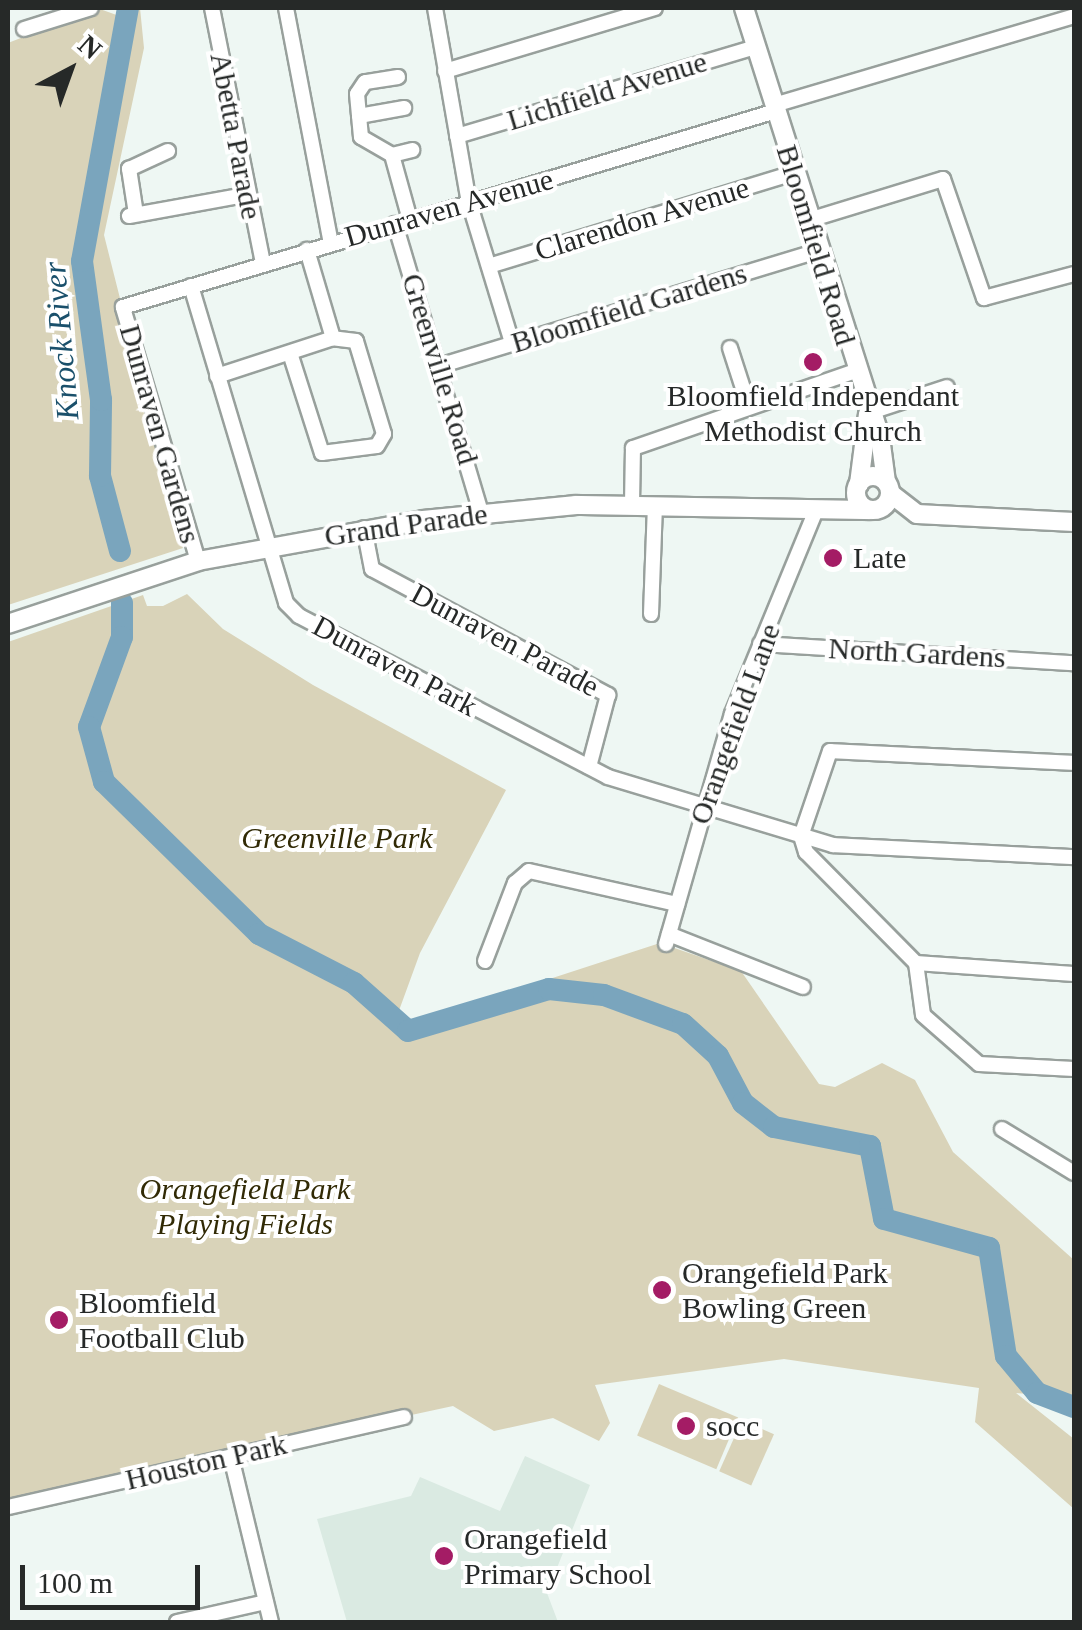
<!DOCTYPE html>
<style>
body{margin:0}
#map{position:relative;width:1082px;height:1630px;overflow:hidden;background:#eef7f3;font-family:"Times New Roman",serif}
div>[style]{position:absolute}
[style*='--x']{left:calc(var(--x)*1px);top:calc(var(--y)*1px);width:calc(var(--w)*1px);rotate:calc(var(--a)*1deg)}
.built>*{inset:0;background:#daeae2}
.green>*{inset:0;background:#d9d3b9;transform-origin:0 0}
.river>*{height:22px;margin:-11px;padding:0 11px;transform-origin:11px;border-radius:11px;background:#7aa5bd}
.roads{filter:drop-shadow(2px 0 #98a09c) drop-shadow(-2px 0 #98a09c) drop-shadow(0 2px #98a09c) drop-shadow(0 -2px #98a09c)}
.minor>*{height:14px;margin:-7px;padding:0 7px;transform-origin:7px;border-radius:7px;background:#fff}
.tertiary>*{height:18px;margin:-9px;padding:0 9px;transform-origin:9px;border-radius:9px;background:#fff}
.tertiary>.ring{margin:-9px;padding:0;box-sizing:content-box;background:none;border:18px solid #fff;border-radius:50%}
.dots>*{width:28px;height:28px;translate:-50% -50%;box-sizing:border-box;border:5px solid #fff;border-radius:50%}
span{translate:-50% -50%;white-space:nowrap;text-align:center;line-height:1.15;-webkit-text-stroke:8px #fff;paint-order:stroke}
.street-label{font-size:30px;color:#262928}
.poi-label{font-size:30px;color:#262928}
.left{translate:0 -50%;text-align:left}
.park-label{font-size:30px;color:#312a05;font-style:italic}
.water-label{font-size:32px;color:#1a506b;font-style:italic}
.frame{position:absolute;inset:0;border:10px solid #262928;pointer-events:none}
.north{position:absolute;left:20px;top:20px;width:100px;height:100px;-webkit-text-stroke:8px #fff;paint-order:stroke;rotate:41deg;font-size:28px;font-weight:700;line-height:40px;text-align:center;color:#262928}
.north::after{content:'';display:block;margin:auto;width:35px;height:45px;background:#262928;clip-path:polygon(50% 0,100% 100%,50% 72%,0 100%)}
.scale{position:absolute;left:20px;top:1565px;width:180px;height:45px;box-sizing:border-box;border:5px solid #262928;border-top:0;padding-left:12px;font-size:30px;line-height:35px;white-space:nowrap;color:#262928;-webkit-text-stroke:8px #fff;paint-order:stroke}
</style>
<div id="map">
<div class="built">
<div style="clip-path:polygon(525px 1456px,590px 1485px,547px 1593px,558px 1622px,347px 1622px,317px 1519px,411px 1496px,420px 1477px,500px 1511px)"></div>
</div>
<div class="green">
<div style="clip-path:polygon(97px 8px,125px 18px,125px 8px,140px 8px,144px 48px,104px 235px,183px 548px,8px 605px,8px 43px)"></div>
<div style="clip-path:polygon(187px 594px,223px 629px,313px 685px,506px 790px,420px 953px,397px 1016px,408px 1025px,660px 943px,741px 971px,819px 1084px,835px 1087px,882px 1063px,915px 1080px,953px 1152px,1074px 1260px,1074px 1398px,1016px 1393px,1074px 1439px,1074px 1509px,975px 1422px,979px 1388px,784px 1359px,595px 1385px,610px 1423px,599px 1441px,553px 1418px,494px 1431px,453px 1406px,8px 1502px,8px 642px,143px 595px,147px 606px,163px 606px)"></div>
<div style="left:659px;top:1384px;width:86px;height:56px;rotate:23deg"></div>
<div style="left:742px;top:1420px;width:35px;height:56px;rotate:24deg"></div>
</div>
<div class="river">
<div style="--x:120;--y:551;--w:78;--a:-104.9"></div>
<div style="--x:100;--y:476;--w:76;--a:-89.2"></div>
<div style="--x:101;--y:400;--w:140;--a:-97.8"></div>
<div style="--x:82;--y:261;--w:257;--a:-79.7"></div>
<div style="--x:122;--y:603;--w:34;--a:90"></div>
<div style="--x:122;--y:637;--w:96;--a:110.1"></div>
<div style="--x:89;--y:727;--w:57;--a:74.7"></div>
<div style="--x:104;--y:782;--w:217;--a:44.4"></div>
<div style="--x:259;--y:934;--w:107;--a:27.3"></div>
<div style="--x:354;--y:983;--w:72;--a:41.6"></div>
<div style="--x:408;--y:1031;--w:147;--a:-16.6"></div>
<div style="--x:549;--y:989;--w:55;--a:6.2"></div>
<div style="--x:604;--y:995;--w:84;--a:20.2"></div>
<div style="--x:683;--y:1024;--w:47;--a:42.4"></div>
<div style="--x:718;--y:1056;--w:53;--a:62"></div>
<div style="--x:743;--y:1103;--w:39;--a:38"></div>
<div style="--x:774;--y:1127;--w:98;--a:11.2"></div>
<div style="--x:870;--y:1146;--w:74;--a:79.1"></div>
<div style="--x:884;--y:1219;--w:109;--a:15.4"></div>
<div style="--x:989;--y:1248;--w:109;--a:81.1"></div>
<div style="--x:1006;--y:1356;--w:48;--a:50"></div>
<div style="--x:1037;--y:1393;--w:40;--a:21"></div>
</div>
<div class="roads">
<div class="minor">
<div style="--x:212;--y:8;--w:260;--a:78.7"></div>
<div style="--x:286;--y:8;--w:239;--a:79.2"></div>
<div style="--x:435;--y:8;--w:197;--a:80.1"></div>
<div style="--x:469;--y:202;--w:147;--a:73"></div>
<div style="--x:24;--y:29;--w:70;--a:-17.4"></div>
<div style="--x:445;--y:71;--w:219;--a:-16.7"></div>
<div style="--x:398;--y:77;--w:33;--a:171"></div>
<div style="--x:365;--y:82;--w:14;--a:124"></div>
<div style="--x:357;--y:94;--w:43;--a:84.7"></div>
<div style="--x:361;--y:137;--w:36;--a:30"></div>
<div style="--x:392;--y:155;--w:67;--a:74.5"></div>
<div style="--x:774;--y:105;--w:313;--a:-16.5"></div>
<div style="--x:359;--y:116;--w:46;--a:-10.1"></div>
<div style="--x:457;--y:136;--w:312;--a:-16.6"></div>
<div style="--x:392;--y:155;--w:21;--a:-14"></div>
<div style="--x:136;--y:214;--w:46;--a:-98.8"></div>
<div style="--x:129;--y:169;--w:43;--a:-24.8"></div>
<div style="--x:129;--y:216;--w:117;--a:-10.3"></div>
<div style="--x:809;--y:220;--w:140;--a:-17"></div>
<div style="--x:943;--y:179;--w:126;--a:71"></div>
<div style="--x:984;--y:298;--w:93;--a:-14.9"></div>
<div style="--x:395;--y:224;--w:304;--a:73.4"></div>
<div style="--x:489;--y:266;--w:319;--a:-17"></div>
<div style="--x:191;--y:286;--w:331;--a:73.3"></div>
<div style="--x:286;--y:603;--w:18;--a:45"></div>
<div style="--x:299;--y:616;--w:348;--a:27.5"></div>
<div style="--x:608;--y:777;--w:235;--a:16.8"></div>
<div style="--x:833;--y:845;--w:241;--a:2.9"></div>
<div style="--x:730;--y:348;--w:62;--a:72.1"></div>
<div style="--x:290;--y:353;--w:105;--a:72.3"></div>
<div style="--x:322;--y:453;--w:55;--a:-7.3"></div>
<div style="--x:377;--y:446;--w:14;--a:-60"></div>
<div style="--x:384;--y:434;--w:97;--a:-106.8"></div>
<div style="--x:356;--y:341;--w:23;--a:-173"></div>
<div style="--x:439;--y:366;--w:396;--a:-16.9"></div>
<div style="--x:217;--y:376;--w:122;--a:-18.1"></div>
<div style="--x:333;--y:338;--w:92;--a:-106.5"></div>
<div style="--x:868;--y:413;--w:83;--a:-18.2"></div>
<div style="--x:632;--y:504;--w:56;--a:-89"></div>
<div style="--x:633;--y:448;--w:235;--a:-19.1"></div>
<div style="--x:364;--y:528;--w:42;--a:79"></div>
<div style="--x:372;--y:569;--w:268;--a:28.1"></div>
<div style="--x:608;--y:695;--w:74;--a:104.8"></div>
<div style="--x:198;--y:561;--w:265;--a:-106.5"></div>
<div style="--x:123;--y:307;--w:682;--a:-16.71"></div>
<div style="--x:651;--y:614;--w:108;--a:-87.9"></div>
<div style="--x:760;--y:644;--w:315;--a:3.5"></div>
<div style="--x:1074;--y:763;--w:244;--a:-177.2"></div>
<div style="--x:830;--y:751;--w:90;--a:108.8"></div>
<div style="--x:801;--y:836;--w:17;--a:73"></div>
<div style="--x:806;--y:852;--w:156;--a:45.3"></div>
<div style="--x:916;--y:963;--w:158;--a:4"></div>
<div style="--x:669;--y:934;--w:144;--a:21.6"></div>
<div style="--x:666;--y:944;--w:239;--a:-74"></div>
<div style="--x:732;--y:714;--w:221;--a:-67.6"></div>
<div style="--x:485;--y:961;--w:84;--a:-69"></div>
<div style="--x:515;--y:883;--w:18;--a:-41"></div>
<div style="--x:529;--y:871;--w:152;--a:12.6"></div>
<div style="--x:916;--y:963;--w:52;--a:82.3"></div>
<div style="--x:923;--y:1015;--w:74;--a:41.2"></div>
<div style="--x:979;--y:1064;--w:95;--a:3"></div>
<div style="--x:1002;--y:1129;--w:84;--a:31.4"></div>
<div style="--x:231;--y:1457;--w:170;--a:76.4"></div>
<div style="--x:8;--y:1507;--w:406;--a:-12.8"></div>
<div style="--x:177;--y:1622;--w:91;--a:-12.7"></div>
</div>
<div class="tertiary">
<div style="--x:744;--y:8;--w:450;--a:72.4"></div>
<div style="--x:880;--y:437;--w:45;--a:82.4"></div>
<div class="ring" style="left:856px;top:476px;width:16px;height:16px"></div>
<div style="--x:859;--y:484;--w:71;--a:-82.7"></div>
<div style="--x:890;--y:493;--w:34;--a:38"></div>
<div style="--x:917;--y:514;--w:157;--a:2.9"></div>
<div style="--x:8;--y:624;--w:200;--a:-18.3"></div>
<div style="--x:198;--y:561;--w:229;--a:-10.3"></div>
<div style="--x:423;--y:520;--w:154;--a:-5.6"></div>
<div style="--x:576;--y:505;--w:293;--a:1"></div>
</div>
</div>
<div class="dots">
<div style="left:813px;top:362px;background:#a41c65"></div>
<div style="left:833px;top:558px;background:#a41c65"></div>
<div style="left:662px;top:1290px;background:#a41c65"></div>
<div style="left:59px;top:1320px;background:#a41c65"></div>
<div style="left:686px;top:1426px;background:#a41c65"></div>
<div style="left:444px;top:1556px;background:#a41c65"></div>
</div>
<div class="street-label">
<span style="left:607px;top:91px;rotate:-17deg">Lichfield Avenue</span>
<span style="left:236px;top:136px;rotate:79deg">Abetta Parade</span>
<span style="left:449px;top:208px;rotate:-16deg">Dunraven Avenue</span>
<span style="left:642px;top:219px;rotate:-17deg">Clarendon Avenue</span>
<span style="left:816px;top:245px;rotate:73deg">Bloomfield Road</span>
<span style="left:629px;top:308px;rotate:-17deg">Bloomfield Gardens</span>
<span style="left:440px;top:369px;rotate:73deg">Greenville Road</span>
<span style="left:160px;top:434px;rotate:74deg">Dunraven Gardens</span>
<span style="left:406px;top:525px;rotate:-8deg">Grand Parade</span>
<span style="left:505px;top:640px;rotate:28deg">Dunraven Parade</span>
<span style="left:917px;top:653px;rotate:3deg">North Gardens</span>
<span style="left:395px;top:666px;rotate:28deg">Dunraven Park</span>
<span style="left:735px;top:724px;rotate:-70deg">Orangefield Lane</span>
<span style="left:206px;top:1462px;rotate:-13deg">Houston Park</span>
</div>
<div class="poi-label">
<span style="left:813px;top:413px">Bloomfield Independant<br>Methodist Church</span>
<span class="left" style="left:853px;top:558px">Late</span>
<span class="left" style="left:682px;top:1290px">Orangefield Park<br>Bowling Green</span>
<span class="left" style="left:79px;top:1320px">Bloomfield<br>Football Club</span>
<span class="left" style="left:706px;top:1426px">socc</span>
<span class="left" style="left:464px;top:1556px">Orangefield<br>Primary School</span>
</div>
<div class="park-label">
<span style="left:337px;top:838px">Greenville Park</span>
<span style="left:245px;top:1206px">Orangefield Park<br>Playing Fields</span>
</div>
<div class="water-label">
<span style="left:61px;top:341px;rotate:-95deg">Knock River</span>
</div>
<div class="frame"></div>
<div class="north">N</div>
<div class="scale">100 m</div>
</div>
